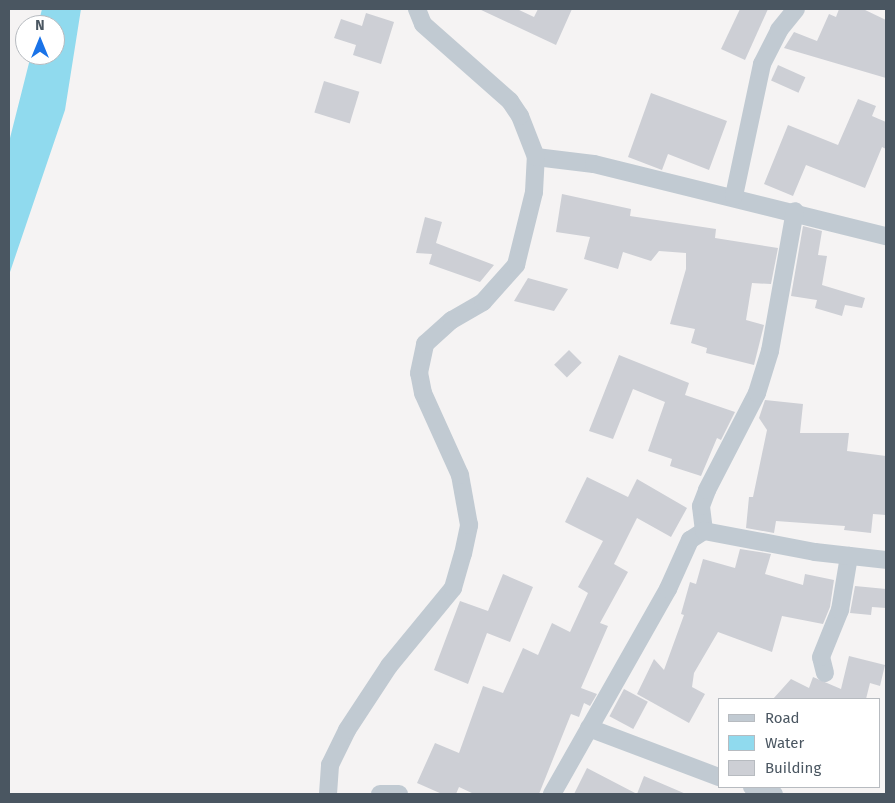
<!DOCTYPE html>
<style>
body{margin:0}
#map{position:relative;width:895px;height:803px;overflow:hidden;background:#f5f3f3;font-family:"Fira Sans",sans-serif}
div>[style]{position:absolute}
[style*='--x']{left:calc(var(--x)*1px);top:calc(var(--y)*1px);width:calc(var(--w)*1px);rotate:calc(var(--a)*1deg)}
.water>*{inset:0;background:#90daee}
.building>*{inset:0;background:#cdcfd5;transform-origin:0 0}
.street>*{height:18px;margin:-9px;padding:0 9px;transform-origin:9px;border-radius:9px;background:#c1cad2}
span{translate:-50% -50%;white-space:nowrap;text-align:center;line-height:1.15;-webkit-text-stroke:5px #fff;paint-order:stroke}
.frame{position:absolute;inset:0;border:10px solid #4a5661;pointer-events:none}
.legend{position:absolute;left:718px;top:698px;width:162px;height:90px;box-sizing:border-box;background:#fff;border:1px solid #b7bbc0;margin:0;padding:6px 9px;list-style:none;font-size:15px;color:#4a5661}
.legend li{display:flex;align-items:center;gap:10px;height:25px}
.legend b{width:25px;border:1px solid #b7bbc0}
.north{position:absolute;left:15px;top:15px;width:50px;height:50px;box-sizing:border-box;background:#fff;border:1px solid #b7bbc0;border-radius:50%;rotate:0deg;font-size:14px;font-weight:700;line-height:20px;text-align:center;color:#4a5661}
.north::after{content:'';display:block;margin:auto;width:18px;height:22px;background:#1a73e8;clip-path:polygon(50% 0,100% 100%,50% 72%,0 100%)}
</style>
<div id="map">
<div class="water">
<div style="clip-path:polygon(42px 9px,81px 9px,65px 110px,9px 275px,9px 142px,31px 55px,55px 55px,55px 25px,38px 25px)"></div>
</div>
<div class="building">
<div style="clip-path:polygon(479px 9px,517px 9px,534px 17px,538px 9px,572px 9px,556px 45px)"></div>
<div style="clip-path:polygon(740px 9px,768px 9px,745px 60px,721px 49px)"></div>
<div style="clip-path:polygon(839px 9px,863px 9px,886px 20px,886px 78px,784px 48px,794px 32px,817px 41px,829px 14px,836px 17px)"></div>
<div style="clip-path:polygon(366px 13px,394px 22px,381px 64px,353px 55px,356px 45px,334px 38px,341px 19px,362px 26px)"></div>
<div style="left:778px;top:65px;width:30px;height:17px;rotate:24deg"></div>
<div style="left:324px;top:81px;width:37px;height:33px;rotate:17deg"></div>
<div style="clip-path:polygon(651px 93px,727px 121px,709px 170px,668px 154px,662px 170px,628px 157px)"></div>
<div style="clip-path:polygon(858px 99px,876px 106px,872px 116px,886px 122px,886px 149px,882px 147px,865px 188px,806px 165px,793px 196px,764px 184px,788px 125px,838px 145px)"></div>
<div style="clip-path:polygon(562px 194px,631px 209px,630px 216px,716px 229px,715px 238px,778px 248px,771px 284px,752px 283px,746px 320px,764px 325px,754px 365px,706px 353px,707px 348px,691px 343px,695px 329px,670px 324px,686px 269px,686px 253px,659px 251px,651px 261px,623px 252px,618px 269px,584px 259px,590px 237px,556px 232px)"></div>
<div style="clip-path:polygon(425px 217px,442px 222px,436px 243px,494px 265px,480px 282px,429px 264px,432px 254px,416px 253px)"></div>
<div style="clip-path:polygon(803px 226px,822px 231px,818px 255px,827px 256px,822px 285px,865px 298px,862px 308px,845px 305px,842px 316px,815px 308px,817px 300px,791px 296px)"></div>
<div style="clip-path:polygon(528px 278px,568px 289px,554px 311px,514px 301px)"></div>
<div style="left:569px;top:350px;width:18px;height:21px;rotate:45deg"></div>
<div style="clip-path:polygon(619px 355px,689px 383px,685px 395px,735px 412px,721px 440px,717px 438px,701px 476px,670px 466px,672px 459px,648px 451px,665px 402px,633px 389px,613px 439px,589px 431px)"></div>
<div style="clip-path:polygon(765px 400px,803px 404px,800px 433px,849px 433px,847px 451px,886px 456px,886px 515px,873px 514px,871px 533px,844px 530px,845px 526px,776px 521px,774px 533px,746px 528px,749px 497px,753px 497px,767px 430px,759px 418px)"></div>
<div style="clip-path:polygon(587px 477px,628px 497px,637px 479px,687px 508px,671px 537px,637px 518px,614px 564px,628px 572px,600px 623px,608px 626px,581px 688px,597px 694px,590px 706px,584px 703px,579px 717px,571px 714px,539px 794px,474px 794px,459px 787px,456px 794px,442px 794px,417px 783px,435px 743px,459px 753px,483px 686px,503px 693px,523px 648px,538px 655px,552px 623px,570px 632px,588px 593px,578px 587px,603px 541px,565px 522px)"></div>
<div style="clip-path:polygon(740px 549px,771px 554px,765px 574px,803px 585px,805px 574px,834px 580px,830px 607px,823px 624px,782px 616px,772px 652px,718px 632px,694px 673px,692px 687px,705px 694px,689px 723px,637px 694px,654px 659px,664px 670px,684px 615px,681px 614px,690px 582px,696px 584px,703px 559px,735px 568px)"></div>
<div style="clip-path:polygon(503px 574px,533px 587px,510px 642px,487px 633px,468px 684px,434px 670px,460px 601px,488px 611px)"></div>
<div style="clip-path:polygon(855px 586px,886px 589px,886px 608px,872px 607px,871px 615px,850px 613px)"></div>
<div style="clip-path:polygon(849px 656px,885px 665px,880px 686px,870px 683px,866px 699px,773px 699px,791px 679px,809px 688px,813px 677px,841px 689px)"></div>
<div style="left:624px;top:689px;width:27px;height:31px;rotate:28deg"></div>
<div style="clip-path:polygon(587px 768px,637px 794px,644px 776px,686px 794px,574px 794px)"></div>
</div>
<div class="street">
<div style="--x:536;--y:157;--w:58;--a:6.9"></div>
<div style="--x:594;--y:164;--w:301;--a:13.9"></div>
<div style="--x:734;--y:196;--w:135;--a:-78"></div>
<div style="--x:762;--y:64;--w:38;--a:-63"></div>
<div style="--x:779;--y:30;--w:27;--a:-51"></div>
<div style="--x:704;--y:531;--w:25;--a:-97"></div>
<div style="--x:701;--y:506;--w:17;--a:-69"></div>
<div style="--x:707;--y:490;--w:109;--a:-62.7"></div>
<div style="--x:757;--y:393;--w:44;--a:-72.8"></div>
<div style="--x:770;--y:351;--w:142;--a:-79.9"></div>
<div style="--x:825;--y:673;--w:16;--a:-104"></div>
<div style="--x:821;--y:657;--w:51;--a:-68"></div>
<div style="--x:840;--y:610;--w:55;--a:-80.5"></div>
<div style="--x:589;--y:728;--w:139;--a:20.7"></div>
<div style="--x:752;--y:787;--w:23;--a:18"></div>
<div style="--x:328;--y:794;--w:29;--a:-86"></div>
<div style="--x:330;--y:765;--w:39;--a:-64"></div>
<div style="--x:347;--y:730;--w:77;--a:-56.7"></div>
<div style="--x:389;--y:666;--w:101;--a:-50.6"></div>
<div style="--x:453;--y:588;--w:35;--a:-74"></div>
<div style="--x:463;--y:554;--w:30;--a:-78"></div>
<div style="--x:469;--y:525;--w:51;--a:-100.2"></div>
<div style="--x:460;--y:475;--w:90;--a:-114.3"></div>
<div style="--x:423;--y:393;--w:20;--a:-101"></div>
<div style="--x:419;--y:373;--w:30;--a:-78"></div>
<div style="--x:425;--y:344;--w:36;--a:-42"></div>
<div style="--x:452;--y:320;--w:36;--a:-30"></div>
<div style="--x:483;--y:302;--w:50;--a:-48.3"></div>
<div style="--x:516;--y:265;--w:75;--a:-76.1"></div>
<div style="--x:534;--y:192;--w:35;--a:-87"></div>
<div style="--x:536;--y:157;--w:44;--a:-111.3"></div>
<div style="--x:520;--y:116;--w:18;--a:-124"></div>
<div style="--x:510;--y:101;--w:116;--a:-138.5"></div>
<div style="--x:423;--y:24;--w:16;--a:-112"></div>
<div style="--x:380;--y:794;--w:19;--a:0"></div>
<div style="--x:552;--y:794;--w:236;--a:-60.5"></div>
<div style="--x:668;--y:589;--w:54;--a:-65.8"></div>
<div style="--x:690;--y:540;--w:17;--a:-33"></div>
<div style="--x:704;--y:531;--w:113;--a:10.7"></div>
<div style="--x:815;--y:552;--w:71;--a:6.4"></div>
</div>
<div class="frame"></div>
<ul class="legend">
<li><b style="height:6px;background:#c1cad2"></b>Road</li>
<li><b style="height:14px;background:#90daee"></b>Water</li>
<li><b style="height:14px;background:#cdcfd5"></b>Building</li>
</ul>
<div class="north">N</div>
</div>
